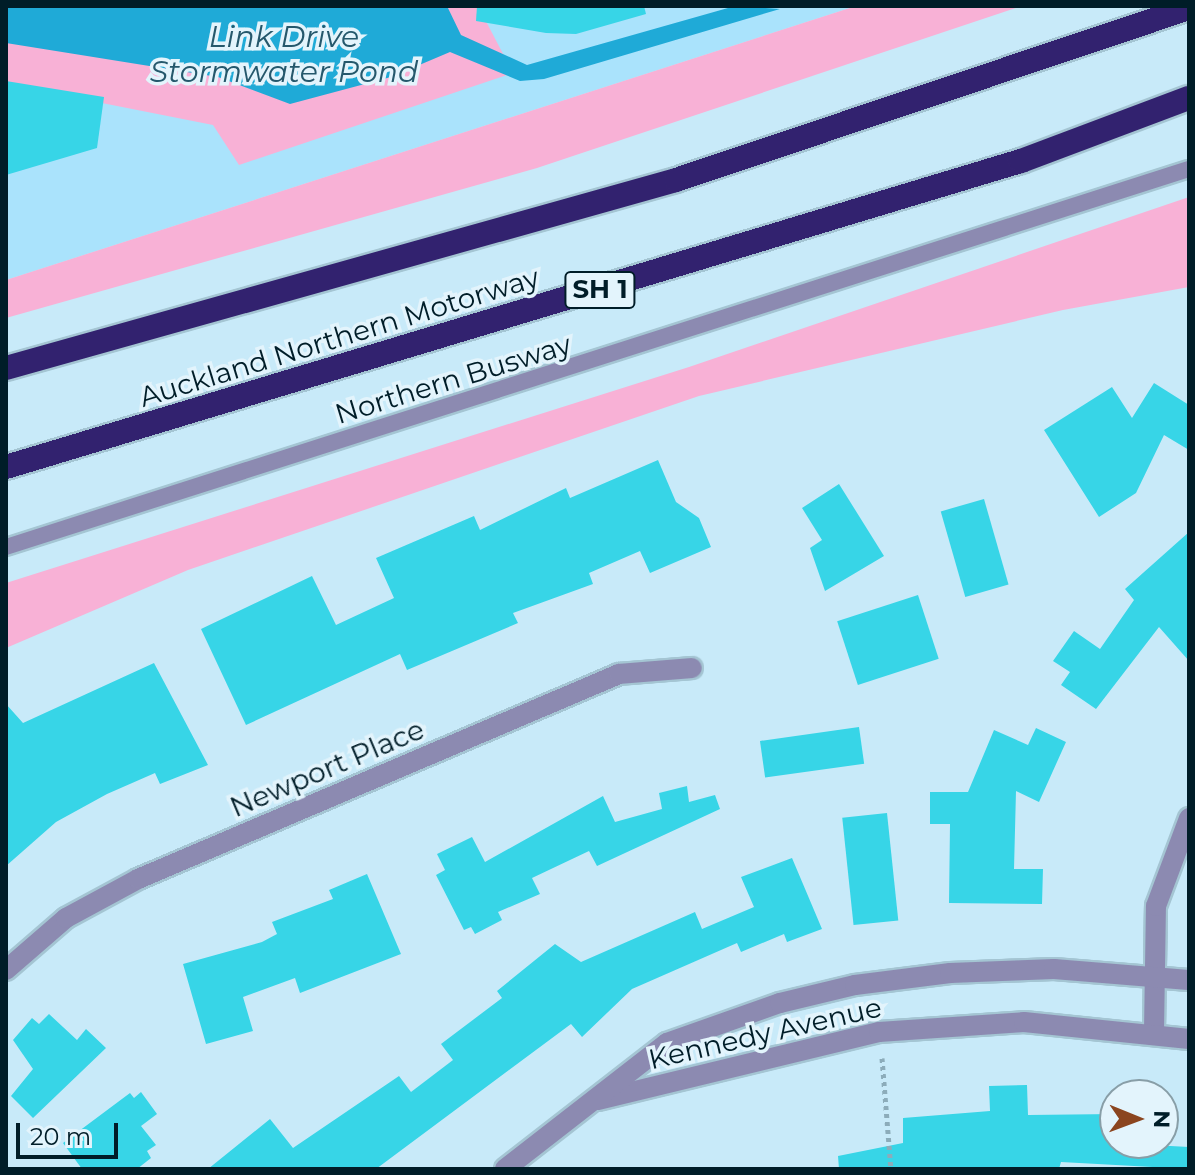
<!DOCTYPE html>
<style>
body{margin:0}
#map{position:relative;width:1195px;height:1175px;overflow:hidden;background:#c8eaf9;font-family:Montserrat,sans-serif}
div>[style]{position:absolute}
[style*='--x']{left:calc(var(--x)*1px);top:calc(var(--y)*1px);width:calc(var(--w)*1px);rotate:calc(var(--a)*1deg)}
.built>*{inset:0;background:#aae3fc}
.green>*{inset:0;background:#f8b1d6}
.water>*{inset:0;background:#1faad7}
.building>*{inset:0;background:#37d5e7;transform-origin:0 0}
.path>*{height:5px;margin-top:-2.5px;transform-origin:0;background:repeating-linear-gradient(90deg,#8cacba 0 4px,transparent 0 8px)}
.roads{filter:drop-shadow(2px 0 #a4c5d3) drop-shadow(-2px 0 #a4c5d3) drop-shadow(0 2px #a4c5d3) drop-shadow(0 -2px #a4c5d3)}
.service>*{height:16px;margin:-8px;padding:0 8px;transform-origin:8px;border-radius:8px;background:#8c8ab1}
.minor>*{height:20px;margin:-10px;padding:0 10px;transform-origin:10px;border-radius:10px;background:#8c8ab1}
.motorway>*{height:24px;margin:-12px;padding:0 12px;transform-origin:12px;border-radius:12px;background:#32226f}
span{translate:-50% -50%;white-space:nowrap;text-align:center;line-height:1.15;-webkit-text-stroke:7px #e3f4fc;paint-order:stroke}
.shield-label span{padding:2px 6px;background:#e3f4fc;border:2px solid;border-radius:6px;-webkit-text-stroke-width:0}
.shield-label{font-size:26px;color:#001d28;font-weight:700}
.street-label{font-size:28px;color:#001d28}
.water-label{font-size:30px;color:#25586c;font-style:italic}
.frame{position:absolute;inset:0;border:8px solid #001d28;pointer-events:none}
.north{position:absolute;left:1099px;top:1079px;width:80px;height:80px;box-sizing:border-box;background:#e3f4fc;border:2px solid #889ea7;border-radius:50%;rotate:91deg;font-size:22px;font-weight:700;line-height:32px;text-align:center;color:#001d28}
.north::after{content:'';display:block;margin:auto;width:28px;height:36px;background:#8b451f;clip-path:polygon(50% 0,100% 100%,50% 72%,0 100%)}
.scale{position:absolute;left:16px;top:1123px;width:102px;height:36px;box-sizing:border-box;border:4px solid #001d28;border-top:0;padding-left:10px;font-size:24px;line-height:28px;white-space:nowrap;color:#001d28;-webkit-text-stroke:6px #e3f4fc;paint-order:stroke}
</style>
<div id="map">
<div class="built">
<div style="clip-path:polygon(6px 6px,856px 6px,6px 280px)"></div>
</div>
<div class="green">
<div style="clip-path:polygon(6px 6px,478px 6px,513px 73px,239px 165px,213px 125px,6px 84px)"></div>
<div style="clip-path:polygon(856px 6px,1022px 6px,537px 168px,6px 318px,6px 280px)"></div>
<div style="clip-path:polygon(1189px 197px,1189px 287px,1063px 310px,699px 396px,188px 570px,6px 648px,6px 583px,689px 367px)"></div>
</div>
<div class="water">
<div style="clip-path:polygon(6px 6px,447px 6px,461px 35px,527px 65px,735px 6px,780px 9px,544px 79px,520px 81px,450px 52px,391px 77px,290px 104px,218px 77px,6px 43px)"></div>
</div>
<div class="building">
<div style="clip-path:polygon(477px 6px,644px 6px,646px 14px,576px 34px,546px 33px,476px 21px)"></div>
<div style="clip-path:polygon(6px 81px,104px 97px,97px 148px,6px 175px)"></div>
<div style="clip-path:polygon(1154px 383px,1189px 405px,1189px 450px,1164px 435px,1136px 493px,1099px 517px,1044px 430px,1112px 387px,1132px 418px)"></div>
<div style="clip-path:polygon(658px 460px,676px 502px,699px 518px,711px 547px,650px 573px,640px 551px,589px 573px,593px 584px,513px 613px,518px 623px,407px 670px,400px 654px,246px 725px,201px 629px,312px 576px,336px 625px,394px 598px,376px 558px,474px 516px,480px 530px,566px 488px,570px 498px)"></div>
<div style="clip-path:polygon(839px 484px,884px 556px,825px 591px,810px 548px,822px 540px,802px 508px)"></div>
<div style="left:984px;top:499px;width:89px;height:45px;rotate:74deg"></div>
<div style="clip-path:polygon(1189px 532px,1189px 661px,1159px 627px,1096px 709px,1061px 685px,1070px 672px,1053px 661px,1074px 631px,1100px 649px,1134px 600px,1125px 589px)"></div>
<div style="left:918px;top:595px;width:67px;height:85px;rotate:72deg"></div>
<div style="clip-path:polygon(154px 663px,208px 765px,160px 784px,155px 773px,107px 794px,56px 822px,6px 866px,6px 704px,23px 723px)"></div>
<div style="left:859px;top:727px;width:37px;height:100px;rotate:82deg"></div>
<div style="clip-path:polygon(1036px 728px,1066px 742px,1039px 802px,1016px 791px,1014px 869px,1043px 869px,1042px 904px,949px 903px,950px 824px,930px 824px,930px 792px,968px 792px,994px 730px,1028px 745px)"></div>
<div style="clip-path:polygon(687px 786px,689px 802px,715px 795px,720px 809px,597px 866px,589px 851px,532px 878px,540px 894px,498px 912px,502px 920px,475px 934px,471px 927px,464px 930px,436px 875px,445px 870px,437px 854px,472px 837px,485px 862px,603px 796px,615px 822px,662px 809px,659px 793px)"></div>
<div style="left:887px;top:813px;width:108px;height:45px;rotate:84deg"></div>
<div style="clip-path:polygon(792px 858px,822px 929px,787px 942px,784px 934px,741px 952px,737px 943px,632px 989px,582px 1037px,571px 1024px,376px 1169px,208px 1169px,270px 1119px,293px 1148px,399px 1076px,411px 1092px,453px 1060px,441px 1044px,502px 998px,497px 991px,555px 944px,581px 962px,695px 912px,702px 929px,754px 907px,741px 877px)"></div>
<div style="clip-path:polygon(367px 874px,401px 954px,300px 993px,295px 978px,243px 997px,253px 1031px,206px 1044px,183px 964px,262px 942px,277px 934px,272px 922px,333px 899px,329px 890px)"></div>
<div style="clip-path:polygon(49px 1014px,77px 1040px,86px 1029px,106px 1048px,33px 1118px,11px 1096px,33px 1069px,13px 1040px,32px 1018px,39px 1024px)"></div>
<div style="clip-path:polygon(1027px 1085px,1028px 1115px,1115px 1114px,1115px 1143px,1189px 1147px,1189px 1169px,1061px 1162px,1059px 1169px,839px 1169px,838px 1156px,903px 1143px,903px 1118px,990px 1111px,989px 1086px)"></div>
<div style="clip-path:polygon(141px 1092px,157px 1114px,141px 1126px,156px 1145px,147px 1151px,151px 1158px,137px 1169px,82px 1169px,63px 1143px,130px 1093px,134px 1098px)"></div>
</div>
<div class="path">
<div style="--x:882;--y:1058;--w:111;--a:85.4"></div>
</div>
<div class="roads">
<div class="service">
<div style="--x:6;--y:547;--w:1242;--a:-17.72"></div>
</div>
<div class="minor">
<div style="--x:6;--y:970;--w:79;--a:-40.9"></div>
<div style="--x:66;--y:918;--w:82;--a:-28.4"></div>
<div style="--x:138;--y:879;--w:523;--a:-23.08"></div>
<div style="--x:619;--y:674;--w:73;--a:-4.7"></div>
<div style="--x:1154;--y:1031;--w:125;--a:-89.1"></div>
<div style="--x:1156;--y:906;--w:94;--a:-69.4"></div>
<div style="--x:598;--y:1100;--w:289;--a:-13.6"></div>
<div style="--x:879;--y:1032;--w:145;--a:-3.9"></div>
<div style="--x:1024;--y:1022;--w:166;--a:5.9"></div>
<div style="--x:505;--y:1169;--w:205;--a:-37.9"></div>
<div style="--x:667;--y:1043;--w:120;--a:-19.5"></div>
<div style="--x:780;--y:1003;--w:77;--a:-13.5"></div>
<div style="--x:855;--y:985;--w:96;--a:-7.2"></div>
<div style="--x:950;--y:973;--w:104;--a:-2.2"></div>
<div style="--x:1054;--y:969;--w:135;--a:4.7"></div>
</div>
<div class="motorway">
<div style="--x:6;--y:368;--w:696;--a:-15.67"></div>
<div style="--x:676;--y:180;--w:541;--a:-18.54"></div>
<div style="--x:6;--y:467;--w:1060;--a:-16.78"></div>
<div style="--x:1021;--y:161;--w:179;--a:-20.6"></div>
</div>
</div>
<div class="shield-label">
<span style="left:600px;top:290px">SH 1</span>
</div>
<div class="street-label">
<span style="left:339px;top:337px;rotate:-17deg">Auckland Northern Motorway</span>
<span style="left:453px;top:379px;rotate:-17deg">Northern Busway</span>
<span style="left:327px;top:768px;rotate:-23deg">Newport Place</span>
<span style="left:765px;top:1033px;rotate:-13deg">Kennedy Avenue</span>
</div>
<div class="water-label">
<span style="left:284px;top:54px">Link Drive<br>Stormwater Pond</span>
</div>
<div class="frame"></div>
<div class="north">N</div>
<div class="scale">20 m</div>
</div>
